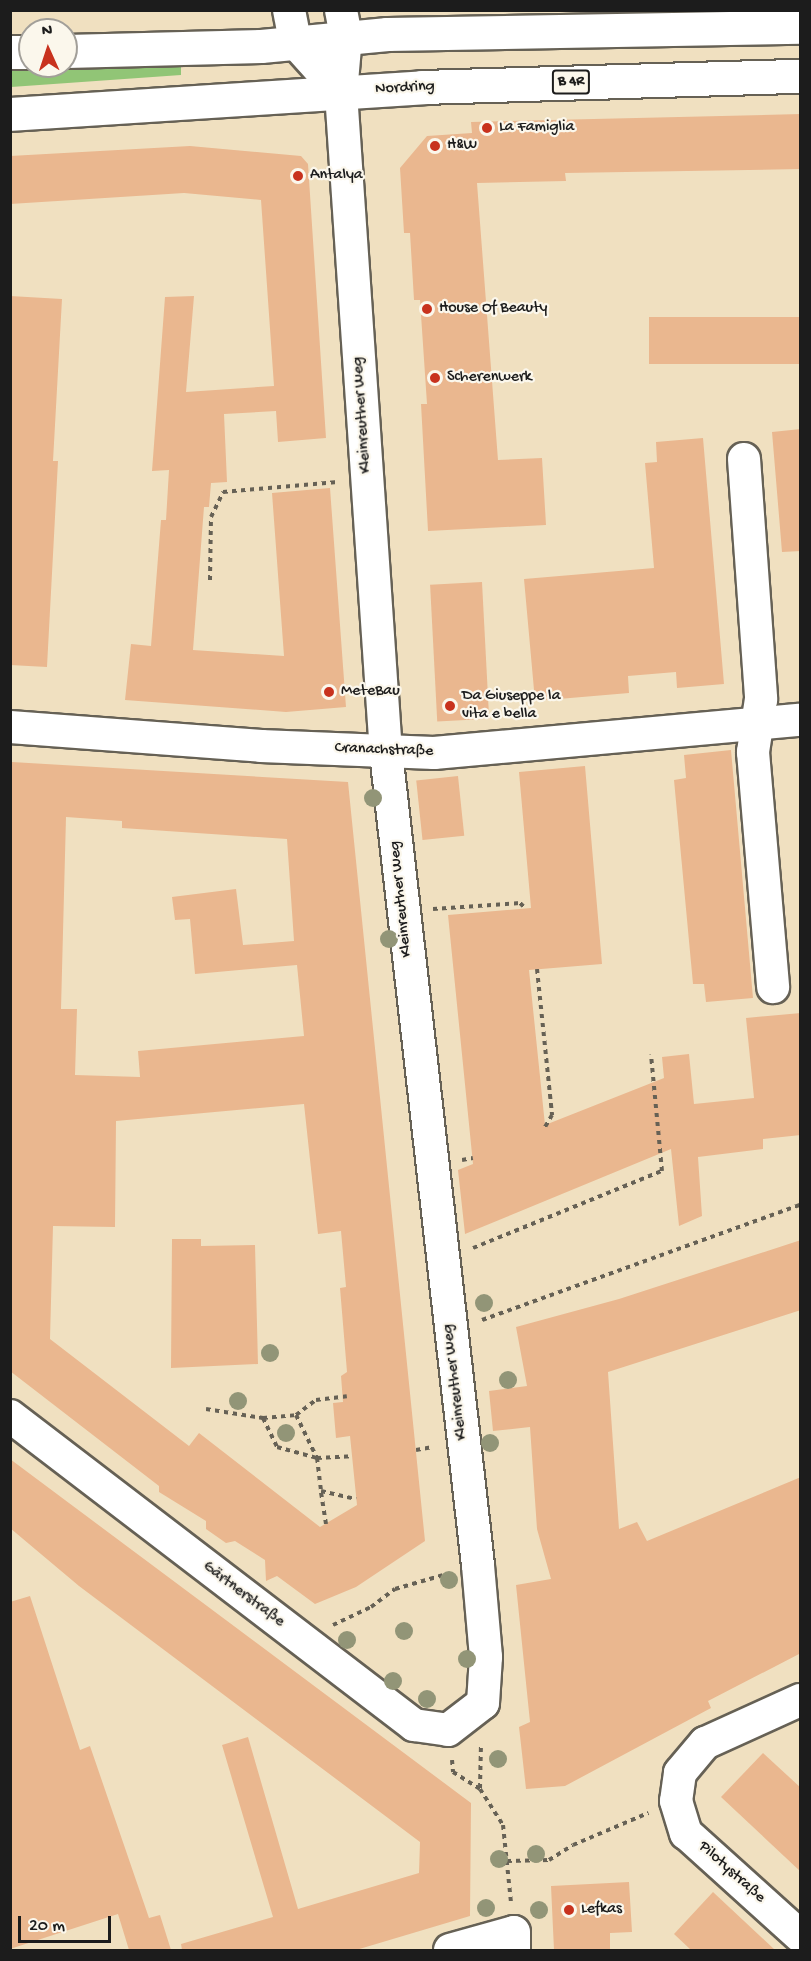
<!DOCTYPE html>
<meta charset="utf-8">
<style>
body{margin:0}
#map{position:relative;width:811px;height:1961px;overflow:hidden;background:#f0e0c0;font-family:"Gochi Hand",sans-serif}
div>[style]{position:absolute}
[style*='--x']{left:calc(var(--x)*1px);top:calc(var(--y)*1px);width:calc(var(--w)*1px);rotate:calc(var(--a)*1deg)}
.green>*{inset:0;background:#91c576}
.building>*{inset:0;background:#eab78f;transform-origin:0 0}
.path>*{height:4px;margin-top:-2px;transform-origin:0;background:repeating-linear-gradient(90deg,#666155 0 4.5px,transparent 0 9px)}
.roads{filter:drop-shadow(2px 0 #666155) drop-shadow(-2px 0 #666155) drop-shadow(0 2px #666155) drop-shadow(0 -2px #666155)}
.minor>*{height:32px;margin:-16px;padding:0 16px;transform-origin:16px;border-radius:16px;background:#fff}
.primary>*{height:33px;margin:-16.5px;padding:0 16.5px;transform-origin:16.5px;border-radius:16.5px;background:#fff}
.trees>*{width:18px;height:18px;margin:-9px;border-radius:50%;background:#929577}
.dots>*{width:16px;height:16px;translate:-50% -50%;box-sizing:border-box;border:3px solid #fbf7ec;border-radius:50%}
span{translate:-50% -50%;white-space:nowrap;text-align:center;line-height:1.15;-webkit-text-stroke:4.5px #fbf7ec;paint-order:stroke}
.shield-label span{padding:2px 4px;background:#fbf7ec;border:2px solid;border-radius:4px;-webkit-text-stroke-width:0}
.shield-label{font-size:15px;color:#1c1c1c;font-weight:700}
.street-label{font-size:16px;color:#1c1c1c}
.poi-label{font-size:16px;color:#1c1c1c}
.left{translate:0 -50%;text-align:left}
.frame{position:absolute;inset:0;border:12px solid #1c1c1c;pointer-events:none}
.north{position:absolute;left:18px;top:18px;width:60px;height:60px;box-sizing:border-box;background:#fbf7ec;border:2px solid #a29f99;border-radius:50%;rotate:357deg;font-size:16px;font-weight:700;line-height:24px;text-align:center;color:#1c1c1c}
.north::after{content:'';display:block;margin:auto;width:21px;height:27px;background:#c8321e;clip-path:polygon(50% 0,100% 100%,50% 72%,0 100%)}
.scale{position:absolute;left:18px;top:1916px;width:93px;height:27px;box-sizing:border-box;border:3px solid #1c1c1c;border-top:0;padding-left:8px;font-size:18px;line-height:21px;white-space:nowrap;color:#1c1c1c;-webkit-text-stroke:4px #fbf7ec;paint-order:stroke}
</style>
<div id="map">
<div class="green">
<div style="clip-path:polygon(181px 63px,181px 75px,11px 87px,11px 68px)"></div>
</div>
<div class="building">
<div style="clip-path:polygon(801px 114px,801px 169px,565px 173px,566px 181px,477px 183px,498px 460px,542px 458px,546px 525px,428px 531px,421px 404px,427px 404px,420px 300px,414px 300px,410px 233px,404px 233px,400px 168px,427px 136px,472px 133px,471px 122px)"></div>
<div style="clip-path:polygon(190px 146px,301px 156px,308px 164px,326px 438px,278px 442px,276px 411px,224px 414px,227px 482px,211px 483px,209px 507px,204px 507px,193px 650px,284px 656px,272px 493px,330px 488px,346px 707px,286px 712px,125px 700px,131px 644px,151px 646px,161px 520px,166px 520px,169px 470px,152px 471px,165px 297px,194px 296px,186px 392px,274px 386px,261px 200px,184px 193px,10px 204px,10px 156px)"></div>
<div style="clip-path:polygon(10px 296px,62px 299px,53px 461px,58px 461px,47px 667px,10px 665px)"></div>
<div style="left:801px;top:317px;width:47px;height:152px;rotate:90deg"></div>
<div style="clip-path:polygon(801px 429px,801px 551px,782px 552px,772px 432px)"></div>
<div style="clip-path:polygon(703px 438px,724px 684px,677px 688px,676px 672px,628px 676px,629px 693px,535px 701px,524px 579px,654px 568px,645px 463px,657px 462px,656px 442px)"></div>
<div style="left:482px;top:582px;width:137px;height:52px;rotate:87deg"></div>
<div style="clip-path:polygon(731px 750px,753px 998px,706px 1002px,704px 984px,693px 984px,674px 780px,686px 778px,684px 755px)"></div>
<div style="clip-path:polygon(evenodd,12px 762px,348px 782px,425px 1541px,356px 1587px,315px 1604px,277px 1576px,266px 1581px,265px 1560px,235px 1541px,226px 1543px,206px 1529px,206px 1521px,159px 1492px,159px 1486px,10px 1371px,12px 762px,66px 817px,122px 821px,122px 828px,287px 839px,294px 941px,243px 945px,236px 889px,172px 897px,175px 920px,190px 919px,195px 974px,297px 965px,304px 1036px,138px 1051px,140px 1077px,75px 1075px,77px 1009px,61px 1009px,66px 817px,12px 762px,304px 1104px,318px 1234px,341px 1231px,346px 1287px,340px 1288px,347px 1372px,341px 1376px,343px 1402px,333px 1403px,336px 1438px,350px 1436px,357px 1505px,320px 1527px,199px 1433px,189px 1446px,50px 1339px,53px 1226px,115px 1227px,116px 1121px,304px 1104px)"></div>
<div style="clip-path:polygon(585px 766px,602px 964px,529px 970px,545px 1125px,664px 1078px,662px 1057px,689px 1054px,694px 1104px,754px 1098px,746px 1018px,801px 1013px,801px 1135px,763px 1139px,763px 1149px,698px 1157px,702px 1216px,679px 1226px,671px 1149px,465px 1234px,458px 1170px,473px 1164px,448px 915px,531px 908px,519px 772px)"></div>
<div style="left:458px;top:776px;width:60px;height:42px;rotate:84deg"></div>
<div style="clip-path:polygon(172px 1239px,201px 1239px,201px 1246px,255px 1245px,258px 1364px,171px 1368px)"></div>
<div style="clip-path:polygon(801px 1240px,801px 1310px,608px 1372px,619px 1529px,637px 1522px,647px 1541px,801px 1477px,801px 1653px,708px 1701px,711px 1708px,565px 1786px,526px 1789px,519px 1727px,530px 1722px,516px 1585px,551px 1579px,537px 1529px,530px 1427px,493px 1431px,489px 1391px,527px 1386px,516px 1327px,619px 1299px)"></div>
<div style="clip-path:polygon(10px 1459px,471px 1803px,470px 1916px,356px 1950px,182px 1950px,181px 1944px,273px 1917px,222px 1745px,248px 1737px,298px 1909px,419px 1873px,420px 1842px,79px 1586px,10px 1528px)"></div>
<div style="clip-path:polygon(30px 1596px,80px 1750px,90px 1746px,149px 1918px,160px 1915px,171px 1950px,129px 1950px,118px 1914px,10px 1949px,10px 1602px)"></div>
<div style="clip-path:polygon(763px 1753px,801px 1788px,801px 1872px,721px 1797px)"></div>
<div style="clip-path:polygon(629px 1882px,632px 1932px,610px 1933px,610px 1950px,554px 1950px,551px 1886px)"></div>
<div style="clip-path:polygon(713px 1892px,775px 1950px,691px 1950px,674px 1934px)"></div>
</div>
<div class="path">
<div style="--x:210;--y:580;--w:63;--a:-89.1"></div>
<div style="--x:211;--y:517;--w:28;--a:-64"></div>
<div style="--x:223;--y:492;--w:115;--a:-5"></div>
<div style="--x:433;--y:909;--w:87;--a:-3.9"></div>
<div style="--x:520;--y:903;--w:8;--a:45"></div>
<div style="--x:537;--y:969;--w:147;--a:84.1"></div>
<div style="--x:552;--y:1115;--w:14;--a:120"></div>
<div style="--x:462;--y:1160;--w:11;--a:-10"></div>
<div style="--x:473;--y:1248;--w:204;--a:-22.2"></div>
<div style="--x:662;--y:1171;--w:117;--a:-95.4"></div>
<div style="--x:482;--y:1320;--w:338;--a:-19.9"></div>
<div style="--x:206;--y:1409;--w:58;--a:9"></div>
<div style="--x:263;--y:1418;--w:32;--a:64"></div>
<div style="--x:277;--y:1447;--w:41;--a:15.4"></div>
<div style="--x:317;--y:1458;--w:35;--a:-3"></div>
<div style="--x:296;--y:1415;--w:25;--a:-37"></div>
<div style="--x:316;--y:1400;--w:31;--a:-7"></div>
<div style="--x:263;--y:1418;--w:33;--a:-5"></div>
<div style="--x:296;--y:1415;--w:48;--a:64"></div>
<div style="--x:317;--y:1458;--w:33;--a:83"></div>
<div style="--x:416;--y:1450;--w:17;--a:-10"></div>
<div style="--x:326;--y:1524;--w:33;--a:-99"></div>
<div style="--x:321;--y:1491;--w:36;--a:13"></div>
<div style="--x:333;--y:1625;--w:42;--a:-25.3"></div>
<div style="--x:371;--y:1607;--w:30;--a:-37"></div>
<div style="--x:395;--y:1589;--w:54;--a:-16.1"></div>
<div style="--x:452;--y:1760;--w:12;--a:85"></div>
<div style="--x:453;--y:1772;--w:32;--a:32"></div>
<div style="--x:480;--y:1789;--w:43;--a:57.4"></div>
<div style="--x:503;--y:1825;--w:77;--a:84.1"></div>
<div style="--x:480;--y:1788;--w:44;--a:-88.7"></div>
<div style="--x:507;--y:1861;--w:42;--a:-1.4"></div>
<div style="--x:549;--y:1860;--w:28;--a:-32"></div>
<div style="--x:573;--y:1845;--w:82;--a:-23.1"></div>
</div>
<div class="roads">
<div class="minor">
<div style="--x:289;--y:10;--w:33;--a:79"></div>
<div style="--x:295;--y:42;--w:69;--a:48"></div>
<div style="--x:744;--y:459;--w:241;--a:85.9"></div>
<div style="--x:761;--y:699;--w:54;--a:98.6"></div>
<div style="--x:753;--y:752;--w:236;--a:85.1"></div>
<div style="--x:10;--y:727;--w:252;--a:4.3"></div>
<div style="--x:261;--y:746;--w:173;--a:2.3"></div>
<div style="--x:434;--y:753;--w:367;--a:-5.2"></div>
<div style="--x:10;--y:1416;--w:509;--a:37.41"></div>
<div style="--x:414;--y:1725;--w:34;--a:8"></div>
<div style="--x:448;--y:1730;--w:44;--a:-37.6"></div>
<div style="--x:483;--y:1703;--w:46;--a:-86.3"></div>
<div style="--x:486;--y:1657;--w:92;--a:-95"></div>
<div style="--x:478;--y:1565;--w:817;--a:-96.46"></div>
<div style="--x:386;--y:753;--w:662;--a:-93.9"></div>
<div style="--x:341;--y:93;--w:57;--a:-85"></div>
<div style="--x:346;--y:36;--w:26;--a:-101"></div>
<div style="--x:800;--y:1700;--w:104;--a:155.6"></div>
<div style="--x:705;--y:1743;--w:39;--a:130"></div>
<div style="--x:680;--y:1773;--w:28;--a:98"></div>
<div style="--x:676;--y:1801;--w:34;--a:73"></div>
<div style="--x:686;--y:1833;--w:154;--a:42.1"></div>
<div style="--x:450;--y:1950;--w:66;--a:-15.7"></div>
<div style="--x:514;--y:1932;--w:18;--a:90"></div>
</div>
<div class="primary">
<div style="--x:66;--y:51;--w:195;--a:-1.5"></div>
<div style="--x:261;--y:46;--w:127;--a:-5.4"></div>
<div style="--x:387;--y:34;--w:413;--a:-1"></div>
<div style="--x:10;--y:52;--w:20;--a:0"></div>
<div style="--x:10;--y:114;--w:413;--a:-3.7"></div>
<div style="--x:422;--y:87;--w:378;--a:-1.7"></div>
</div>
</div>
<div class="trees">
<div style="left:373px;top:798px"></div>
<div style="left:389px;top:939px"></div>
<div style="left:484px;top:1303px"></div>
<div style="left:270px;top:1353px"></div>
<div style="left:508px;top:1380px"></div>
<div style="left:238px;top:1401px"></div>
<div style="left:286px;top:1433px"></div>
<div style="left:490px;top:1443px"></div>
<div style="left:449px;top:1580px"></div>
<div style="left:404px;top:1631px"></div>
<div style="left:347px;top:1640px"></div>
<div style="left:467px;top:1659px"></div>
<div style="left:393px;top:1681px"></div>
<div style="left:427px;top:1699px"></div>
<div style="left:498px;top:1759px"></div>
<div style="left:536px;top:1854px"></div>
<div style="left:499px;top:1859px"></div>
<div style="left:486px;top:1908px"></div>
<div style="left:539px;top:1910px"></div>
</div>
<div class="dots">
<div style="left:487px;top:128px;background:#c8321e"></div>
<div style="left:435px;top:146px;background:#c8321e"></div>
<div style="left:298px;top:176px;background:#c8321e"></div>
<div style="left:427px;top:309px;background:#c8321e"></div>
<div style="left:435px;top:378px;background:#c8321e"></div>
<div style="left:329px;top:692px;background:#c8321e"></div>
<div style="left:450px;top:706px;background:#c8321e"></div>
<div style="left:569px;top:1910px;background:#c8321e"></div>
</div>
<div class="shield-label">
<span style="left:571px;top:82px">B 4R</span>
</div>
<div class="street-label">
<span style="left:405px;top:89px;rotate:-3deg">Nordring</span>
<span style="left:363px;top:415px;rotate:-94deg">Kleinreuther Weg</span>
<span style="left:384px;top:751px;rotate:2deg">Cranachstraße</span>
<span style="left:402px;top:899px;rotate:-96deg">Kleinreuther Weg</span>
<span style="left:456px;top:1382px;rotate:-97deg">Kleinreuther Weg</span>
<span style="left:243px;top:1595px;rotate:37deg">Gärtnerstraße</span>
<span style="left:731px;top:1873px;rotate:42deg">Pilotystraße</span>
</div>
<div class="poi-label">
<span class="left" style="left:499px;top:128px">La Famiglia</span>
<span class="left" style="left:447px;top:146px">H&amp;W</span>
<span class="left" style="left:310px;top:176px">Antalya</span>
<span class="left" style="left:439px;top:309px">House Of Beauty</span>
<span class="left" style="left:447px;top:378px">Scherenwerk</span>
<span class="left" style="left:341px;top:692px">MeteBau</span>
<span class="left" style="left:462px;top:706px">Da Giuseppe la<br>vita e bella</span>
<span class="left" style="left:581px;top:1910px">Lefkas</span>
</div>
<div class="frame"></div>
<div class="north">N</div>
<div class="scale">20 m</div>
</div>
